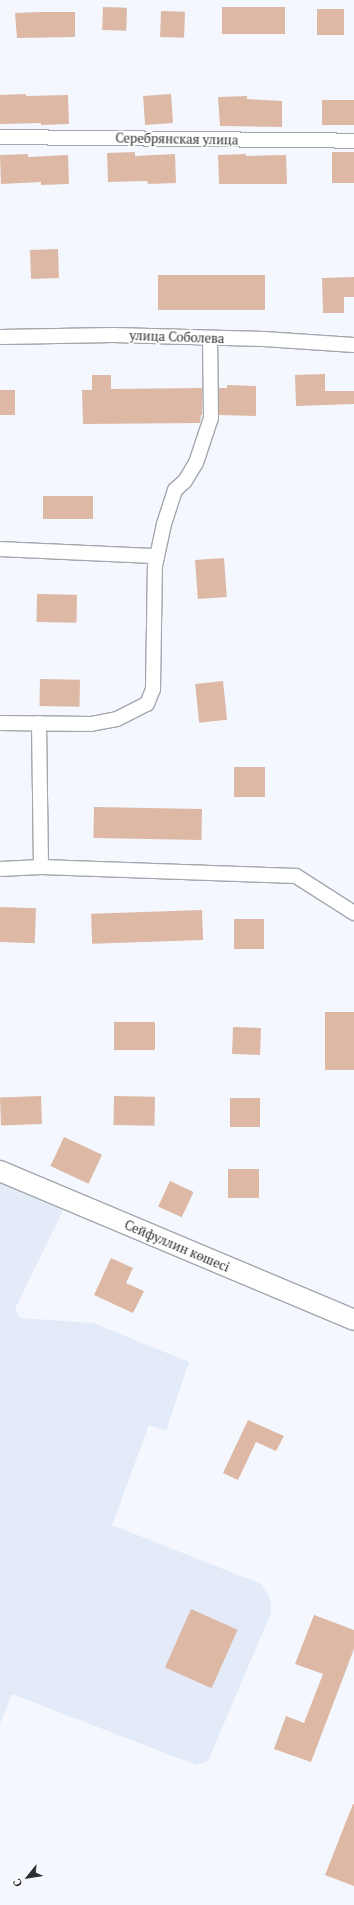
<!DOCTYPE html>
<meta charset="utf-8">
<style>
body{margin:0}
#map{position:relative;width:354px;height:1905px;overflow:hidden;background:#f4f8fe;font-family:"PT Serif",serif}
div>[style]{position:absolute}
[style*='--x']{left:calc(var(--x)*1px);top:calc(var(--y)*1px);width:calc(var(--w)*1px);rotate:calc(var(--a)*1deg)}
.built>*{inset:0;background:#e3ebf8}
.building>*{inset:0;background:#ddb8a5;transform-origin:0 0}
.roads{filter:drop-shadow(1px 0 #a3a7ad) drop-shadow(-1px 0 #a3a7ad) drop-shadow(0 1px #a3a7ad) drop-shadow(0 -1px #a3a7ad)}
.street>*{height:14px;margin:-7px;padding:0 7px;transform-origin:7px;border-radius:7px;background:#fff}
.secondary>*{height:20px;margin:-10px;padding:0 10px;transform-origin:10px;border-radius:10px;background:#fff}
span{translate:-50% -50%;white-space:nowrap;text-align:center;line-height:1.15;-webkit-text-stroke:4px #fff;paint-order:stroke}
.street-label{font-size:13px;color:#2d2f31}
.north{position:absolute;left:8px;top:1857px;width:40px;height:40px;-webkit-text-stroke:3px #fff;paint-order:stroke;rotate:240deg;font-size:11px;font-weight:700;line-height:16px;text-align:center;color:#2d2f31}
.north::after{content:'';display:block;margin:auto;width:14px;height:18px;background:#2d2f31;clip-path:polygon(50% 0,100% 100%,50% 72%,0 100%)}
</style>
<div id="map">
<div class="built">
<div style="clip-path:polygon(0 1171px,68px 1200px,15px 1309px,20px 1318px,93px 1323px,189px 1362px,166px 1431px,149px 1425px,112px 1525px,261px 1584px,270px 1598px,271px 1613px,208px 1761px,196px 1765px,12px 1694px,0 1724px)"></div>
</div>
<div class="building">
<div style="left:103px;top:7px;width:24px;height:23px;rotate:2deg"></div>
<div style="left:222px;top:7px;width:63px;height:27px"></div>
<div style="left:317px;top:9px;width:27px;height:26px"></div>
<div style="left:161px;top:11px;width:24px;height:26px;rotate:2deg"></div>
<div style="clip-path:polygon(40px 12px,75px 12px,75px 37px,17px 38px,15px 13px)"></div>
<div style="clip-path:polygon(26px 94px,26px 96px,68px 95px,69px 124px,41px 125px,41px 123px,0 124px,0 95px)"></div>
<div style="left:171px;top:94px;width:29px;height:28px;rotate:86deg"></div>
<div style="clip-path:polygon(247px 96px,247px 99px,282px 101px,282px 127px,220px 126px,218px 97px)"></div>
<div style="left:322px;top:100px;width:32px;height:25px"></div>
<div style="clip-path:polygon(135px 152px,135px 156px,175px 154px,176px 183px,148px 184px,147px 181px,108px 182px,107px 153px)"></div>
<div style="left:354px;top:152px;width:31px;height:22px;rotate:90deg"></div>
<div style="clip-path:polygon(28px 154px,28px 157px,68px 155px,69px 184px,41px 185px,41px 182px,1px 184px,0 155px)"></div>
<div style="clip-path:polygon(246px 154px,246px 156px,286px 155px,287px 184px,219px 184px,218px 155px)"></div>
<div style="left:58px;top:249px;width:29px;height:28px;rotate:88deg"></div>
<div style="left:265px;top:275px;width:35px;height:107px;rotate:90deg"></div>
<div style="clip-path:polygon(354px 277px,354px 297px,344px 297px,344px 313px,323px 313px,322px 278px)"></div>
<div style="clip-path:polygon(325px 374px,325px 391px,354px 391px,354px 404px,296px 406px,295px 375px)"></div>
<div style="clip-path:polygon(92px 375px,111px 375px,111px 389px,202px 388px,202px 415px,201px 415px,200px 423px,83px 424px,82px 390px,92px 390px)"></div>
<div style="clip-path:polygon(227px 385px,256px 386px,256px 416px,219px 415px,219px 388px,227px 388px)"></div>
<div style="left:0;top:390px;width:15px;height:25px"></div>
<div style="left:43px;top:496px;width:50px;height:23px"></div>
<div style="left:224px;top:558px;width:39px;height:29px;rotate:86deg"></div>
<div style="left:37px;top:594px;width:40px;height:28px;rotate:1deg"></div>
<div style="left:40px;top:679px;width:40px;height:27px;rotate:1deg"></div>
<div style="left:223px;top:681px;width:39px;height:28px;rotate:84deg"></div>
<div style="left:234px;top:767px;width:31px;height:30px"></div>
<div style="left:94px;top:807px;width:108px;height:31px;rotate:1deg"></div>
<div style="left:0;top:907px;width:36px;height:35px;rotate:2deg"></div>
<div style="left:202px;top:910px;width:30px;height:111px;rotate:88deg"></div>
<div style="left:264px;top:919px;width:30px;height:30px;rotate:90deg"></div>
<div style="left:325px;top:1012px;width:29px;height:58px"></div>
<div style="left:114px;top:1022px;width:41px;height:28px"></div>
<div style="left:233px;top:1027px;width:28px;height:27px;rotate:2deg"></div>
<div style="left:41px;top:1096px;width:28px;height:41px;rotate:88deg"></div>
<div style="left:114px;top:1096px;width:41px;height:29px;rotate:1deg"></div>
<div style="left:230px;top:1098px;width:30px;height:29px"></div>
<div style="left:64px;top:1137px;width:42px;height:32px;rotate:25deg"></div>
<div style="left:228px;top:1169px;width:31px;height:29px"></div>
<div style="left:170px;top:1181px;width:26px;height:28px;rotate:25deg"></div>
<div style="clip-path:polygon(111px 1258px,133px 1268px,126px 1283px,144px 1291px,133px 1313px,94px 1295px)"></div>
<div style="clip-path:polygon(248px 1420px,284px 1436px,276px 1451px,256px 1442px,238px 1480px,223px 1473px)"></div>
<div style="left:191px;top:1609px;width:51px;height:64px;rotate:24deg"></div>
<div style="clip-path:polygon(314px 1615px,354px 1630px,354px 1649px,311px 1762px,274px 1749px,286px 1716px,304px 1723px,323px 1674px,295px 1664px)"></div>
<div style="clip-path:polygon(353px 1804px,354px 1804px,354px 1886px,325px 1875px)"></div>
</div>
<div class="roads">
<div class="street">
<div style="--x:0;--y:137;--w:354;--a:0.6"></div>
<div style="--x:0;--y:337;--w:113;--a:-1"></div>
<div style="--x:113;--y:335;--w:151;--a:1.5"></div>
<div style="--x:264;--y:339;--w:90;--a:3.8"></div>
<div style="--x:0;--y:549;--w:157;--a:2.6"></div>
<div style="--x:0;--y:723;--w:91;--a:0.6"></div>
<div style="--x:91;--y:724;--w:26;--a:-11"></div>
<div style="--x:117;--y:719;--w:34;--a:-27"></div>
<div style="--x:147;--y:704;--w:16;--a:-68"></div>
<div style="--x:153;--y:689;--w:123;--a:-89.1"></div>
<div style="--x:155;--y:566;--w:43;--a:-77.9"></div>
<div style="--x:164;--y:524;--w:36;--a:-72"></div>
<div style="--x:175;--y:490;--w:13;--a:-42"></div>
<div style="--x:185;--y:481;--w:21;--a:-59"></div>
<div style="--x:196;--y:463;--w:47;--a:-71.6"></div>
<div style="--x:211;--y:418;--w:80;--a:-90.7"></div>
<div style="--x:39;--y:723;--w:144;--a:89.2"></div>
<div style="--x:0;--y:869;--w:41;--a:-2.8"></div>
<div style="--x:41;--y:867;--w:255;--a:2"></div>
<div style="--x:296;--y:876;--w:69;--a:32.5"></div>
</div>
<div class="secondary">
<div style="--x:0;--y:1171;--w:384;--a:22.8"></div>
</div>
</div>
<div class="street-label">
<span style="left:177px;top:139px;rotate:1deg">Серебрянская улица</span>
<span style="left:177px;top:337px;rotate:2deg">улица Соболева</span>
<span style="left:177px;top:1246px;rotate:23deg">Сейфуллин көшесі</span>
</div>
<div class="north">С</div>
</div>
